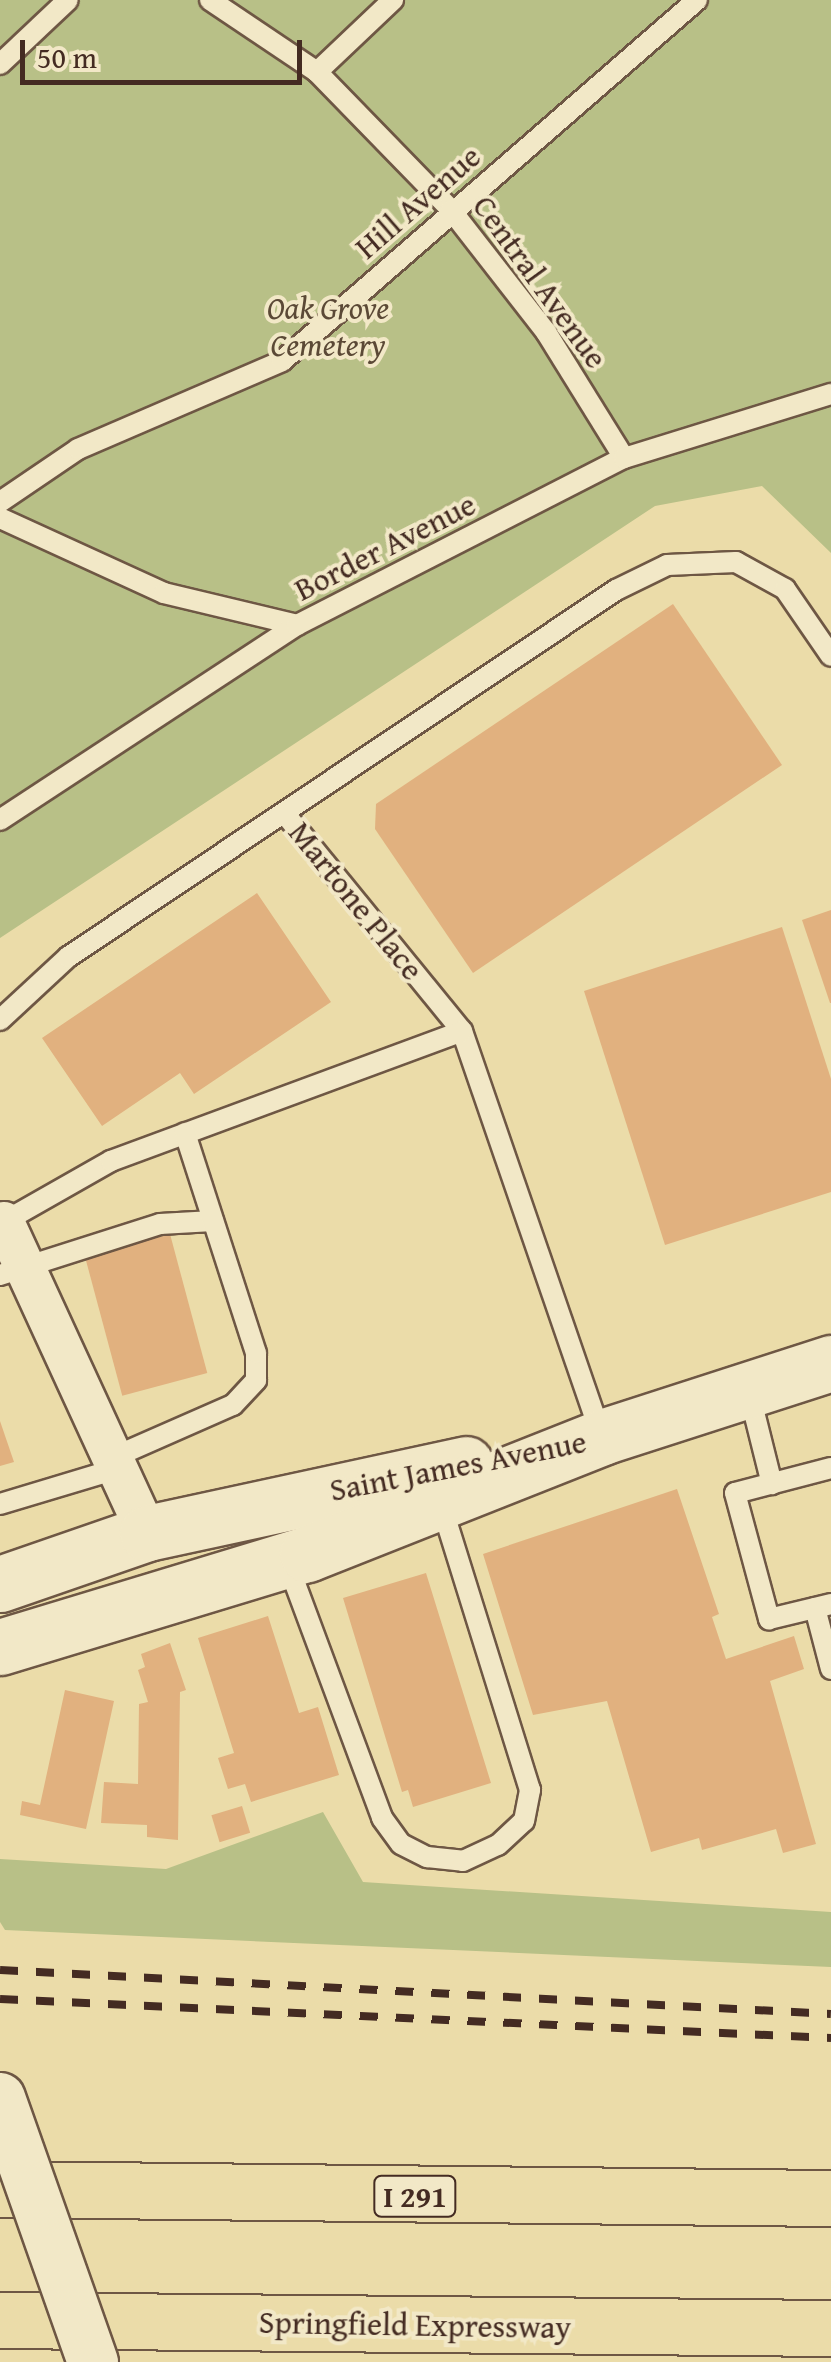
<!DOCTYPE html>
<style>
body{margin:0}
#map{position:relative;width:831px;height:2362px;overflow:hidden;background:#ebdca9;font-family:"Gentium Book Plus",serif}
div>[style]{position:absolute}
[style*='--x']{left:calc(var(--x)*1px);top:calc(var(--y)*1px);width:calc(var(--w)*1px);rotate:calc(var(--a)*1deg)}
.green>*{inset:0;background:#b8c087}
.building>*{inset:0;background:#e1b17f;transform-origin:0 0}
.roads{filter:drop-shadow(2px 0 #6e5744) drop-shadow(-2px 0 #6e5744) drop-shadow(0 2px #6e5744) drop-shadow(0 -2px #6e5744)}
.service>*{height:20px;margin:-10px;padding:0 10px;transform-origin:10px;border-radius:10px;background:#f2e8c7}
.minor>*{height:40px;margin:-20px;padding:0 20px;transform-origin:20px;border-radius:20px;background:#f2e8c7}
.secondary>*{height:55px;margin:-27.5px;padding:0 27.5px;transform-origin:27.5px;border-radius:27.5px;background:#f2e8c7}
.motorway>*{height:55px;margin:-27.5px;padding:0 27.5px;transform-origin:27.5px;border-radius:27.5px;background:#ebdca9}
.rail>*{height:8px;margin-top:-4px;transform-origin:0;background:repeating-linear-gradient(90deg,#442b22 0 18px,transparent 0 36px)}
.bridges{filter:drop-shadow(2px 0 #6e5744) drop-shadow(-2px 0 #6e5744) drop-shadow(0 2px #6e5744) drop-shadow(0 -2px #6e5744)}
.tertiary-bridge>*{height:50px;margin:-25px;padding:0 25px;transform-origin:25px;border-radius:25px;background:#f2e8c7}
span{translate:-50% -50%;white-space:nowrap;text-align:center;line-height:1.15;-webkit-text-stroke:8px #f2e8c7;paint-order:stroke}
.shield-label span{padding:2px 8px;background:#f2e8c7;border:2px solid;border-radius:8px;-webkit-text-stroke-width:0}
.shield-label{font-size:30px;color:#442b22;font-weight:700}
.street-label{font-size:32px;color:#442b22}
.park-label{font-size:32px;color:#5b4936;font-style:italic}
.scale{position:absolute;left:20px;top:40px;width:282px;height:45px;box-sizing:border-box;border:5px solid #442b22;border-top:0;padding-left:12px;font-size:30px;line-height:35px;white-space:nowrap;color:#442b22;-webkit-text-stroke:8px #f2e8c7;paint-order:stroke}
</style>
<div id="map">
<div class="green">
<div style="clip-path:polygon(0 0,831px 0,831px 553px,762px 486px,655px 506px,0 938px)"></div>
<div style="clip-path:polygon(323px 1812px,363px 1882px,831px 1912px,831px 1967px,5px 1930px,0 1922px,0 1859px,166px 1869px)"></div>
</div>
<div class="building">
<div style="clip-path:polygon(673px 604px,782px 765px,473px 973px,375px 829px,376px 804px)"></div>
<div style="clip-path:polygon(257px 893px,331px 1002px,194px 1094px,180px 1073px,102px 1126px,42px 1038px)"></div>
<div style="clip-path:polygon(831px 910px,831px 1003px,830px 1003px,802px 920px)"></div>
<div style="clip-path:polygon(782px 927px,831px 1079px,831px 1192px,665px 1245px,584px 991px)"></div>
<div style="left:170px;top:1234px;width:144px;height:88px;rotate:75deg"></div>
<div style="clip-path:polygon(0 1421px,14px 1462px,0 1466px)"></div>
<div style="clip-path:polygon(677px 1489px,719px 1614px,712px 1617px,726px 1659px,794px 1636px,804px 1669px,770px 1681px,816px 1844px,783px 1853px,776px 1829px,702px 1850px,699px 1838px,651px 1852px,607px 1701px,533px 1715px,483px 1554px)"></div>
<div style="clip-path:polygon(426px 1573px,491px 1783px,413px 1807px,408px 1790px,402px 1792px,343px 1598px)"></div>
<div style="clip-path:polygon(268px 1616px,299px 1713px,318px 1707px,339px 1775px,251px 1802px,245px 1784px,228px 1789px,218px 1758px,234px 1753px,198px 1638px)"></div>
<div style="clip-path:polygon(170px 1643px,186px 1690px,180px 1692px,178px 1840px,147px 1837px,147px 1825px,101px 1823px,104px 1782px,138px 1784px,139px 1704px,148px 1702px,138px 1670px,145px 1667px,141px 1654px)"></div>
<div style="clip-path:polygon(65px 1690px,114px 1701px,86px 1829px,20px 1815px,22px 1801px,40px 1805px)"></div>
<div style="left:242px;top:1806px;width:28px;height:32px;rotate:73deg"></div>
</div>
<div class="roads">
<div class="service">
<div style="--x:210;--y:0;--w:129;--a:33.9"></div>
<div style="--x:317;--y:72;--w:192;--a:45.8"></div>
<div style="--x:451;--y:210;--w:155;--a:52.1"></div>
<div style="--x:546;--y:332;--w:148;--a:58.2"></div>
<div style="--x:0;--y:64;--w:93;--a:-43.3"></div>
<div style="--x:317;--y:72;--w:105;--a:-43.5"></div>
<div style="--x:0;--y:502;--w:94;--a:-34.2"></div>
<div style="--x:78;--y:449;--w:222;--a:-23.3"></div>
<div style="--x:282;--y:361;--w:550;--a:-41.02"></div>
<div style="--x:0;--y:518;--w:180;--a:24.6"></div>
<div style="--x:164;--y:593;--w:137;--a:13.5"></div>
<div style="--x:285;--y:814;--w:280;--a:50.8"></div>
<div style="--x:462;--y:1031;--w:427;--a:71"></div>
<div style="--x:0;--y:820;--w:355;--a:-33.3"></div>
<div style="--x:297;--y:625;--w:367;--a:-27.1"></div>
<div style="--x:624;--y:458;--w:217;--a:-17.2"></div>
<div style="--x:0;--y:1020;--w:93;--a:-42.8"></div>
<div style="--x:68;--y:957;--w:660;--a:-33.81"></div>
<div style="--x:616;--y:590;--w:57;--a:-26.1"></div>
<div style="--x:667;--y:565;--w:69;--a:-2.5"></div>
<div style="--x:736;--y:562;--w:56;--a:28.9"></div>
<div style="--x:785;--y:589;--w:81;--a:55.5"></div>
<div style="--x:0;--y:1224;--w:128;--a:-29.6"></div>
<div style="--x:111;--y:1161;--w:374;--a:-20.3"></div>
<div style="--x:0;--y:1275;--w:168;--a:-17.7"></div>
<div style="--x:160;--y:1224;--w:53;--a:-3.2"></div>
<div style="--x:749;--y:1392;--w:95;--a:76"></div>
<div style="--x:112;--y:1458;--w:132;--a:-23.7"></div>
<div style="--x:233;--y:1405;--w:34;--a:-47"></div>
<div style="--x:256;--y:1380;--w:27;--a:-90"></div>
<div style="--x:256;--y:1353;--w:231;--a:-107.9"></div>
<div style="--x:831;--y:1468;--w:99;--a:165.4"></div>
<div style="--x:735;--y:1493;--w:131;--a:74.9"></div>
<div style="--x:769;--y:1619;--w:64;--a:-13.6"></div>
<div style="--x:0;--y:1504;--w:122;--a:-16.7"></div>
<div style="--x:287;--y:1562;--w:273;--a:69.6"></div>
<div style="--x:382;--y:1818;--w:32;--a:54"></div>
<div style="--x:401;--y:1844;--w:29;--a:27"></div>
<div style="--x:427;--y:1857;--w:36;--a:6"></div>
<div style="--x:463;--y:1861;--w:38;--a:-25"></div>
<div style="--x:498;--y:1845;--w:35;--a:-43"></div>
<div style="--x:524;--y:1821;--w:32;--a:-79"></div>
<div style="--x:530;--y:1790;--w:300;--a:-107.3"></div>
<div style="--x:815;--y:1608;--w:63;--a:75.3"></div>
</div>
<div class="minor">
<div style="--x:4;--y:1222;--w:342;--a:65.3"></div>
</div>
<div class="secondary">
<div style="--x:0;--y:1584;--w:156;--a:-19.1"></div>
<div style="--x:147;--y:1533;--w:326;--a:-12.2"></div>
<div style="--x:0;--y:1647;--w:321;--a:-16.9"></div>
<div style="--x:307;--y:1554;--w:317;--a:-21.6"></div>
<div style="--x:602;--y:1437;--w:241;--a:-17.9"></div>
</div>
<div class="motorway">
<div style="--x:0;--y:2189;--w:831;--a:0.62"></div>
<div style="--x:0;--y:2320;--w:831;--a:0.55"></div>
</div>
</div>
<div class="rail">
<div style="--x:0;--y:1970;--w:832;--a:3.03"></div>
<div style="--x:0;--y:1999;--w:832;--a:2.69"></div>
</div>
<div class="bridges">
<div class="tertiary-bridge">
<div style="--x:0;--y:2098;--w:280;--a:70.6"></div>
</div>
</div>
<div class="shield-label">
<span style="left:415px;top:2196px">I 291</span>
</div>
<div class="street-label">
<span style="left:418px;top:202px;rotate:-41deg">Hill Avenue</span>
<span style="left:540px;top:282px;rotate:54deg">Central Avenue</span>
<span style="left:385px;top:547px;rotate:-27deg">Border Avenue</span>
<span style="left:356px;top:901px;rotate:51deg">Martone Place</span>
<span style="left:458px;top:1466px;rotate:-11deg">Saint James Avenue</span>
<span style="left:415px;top:2325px;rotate:1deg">Springfield Expressway</span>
</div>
<div class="park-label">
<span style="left:328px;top:327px">Oak Grove<br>Cemetery</span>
</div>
<div class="scale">50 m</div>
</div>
